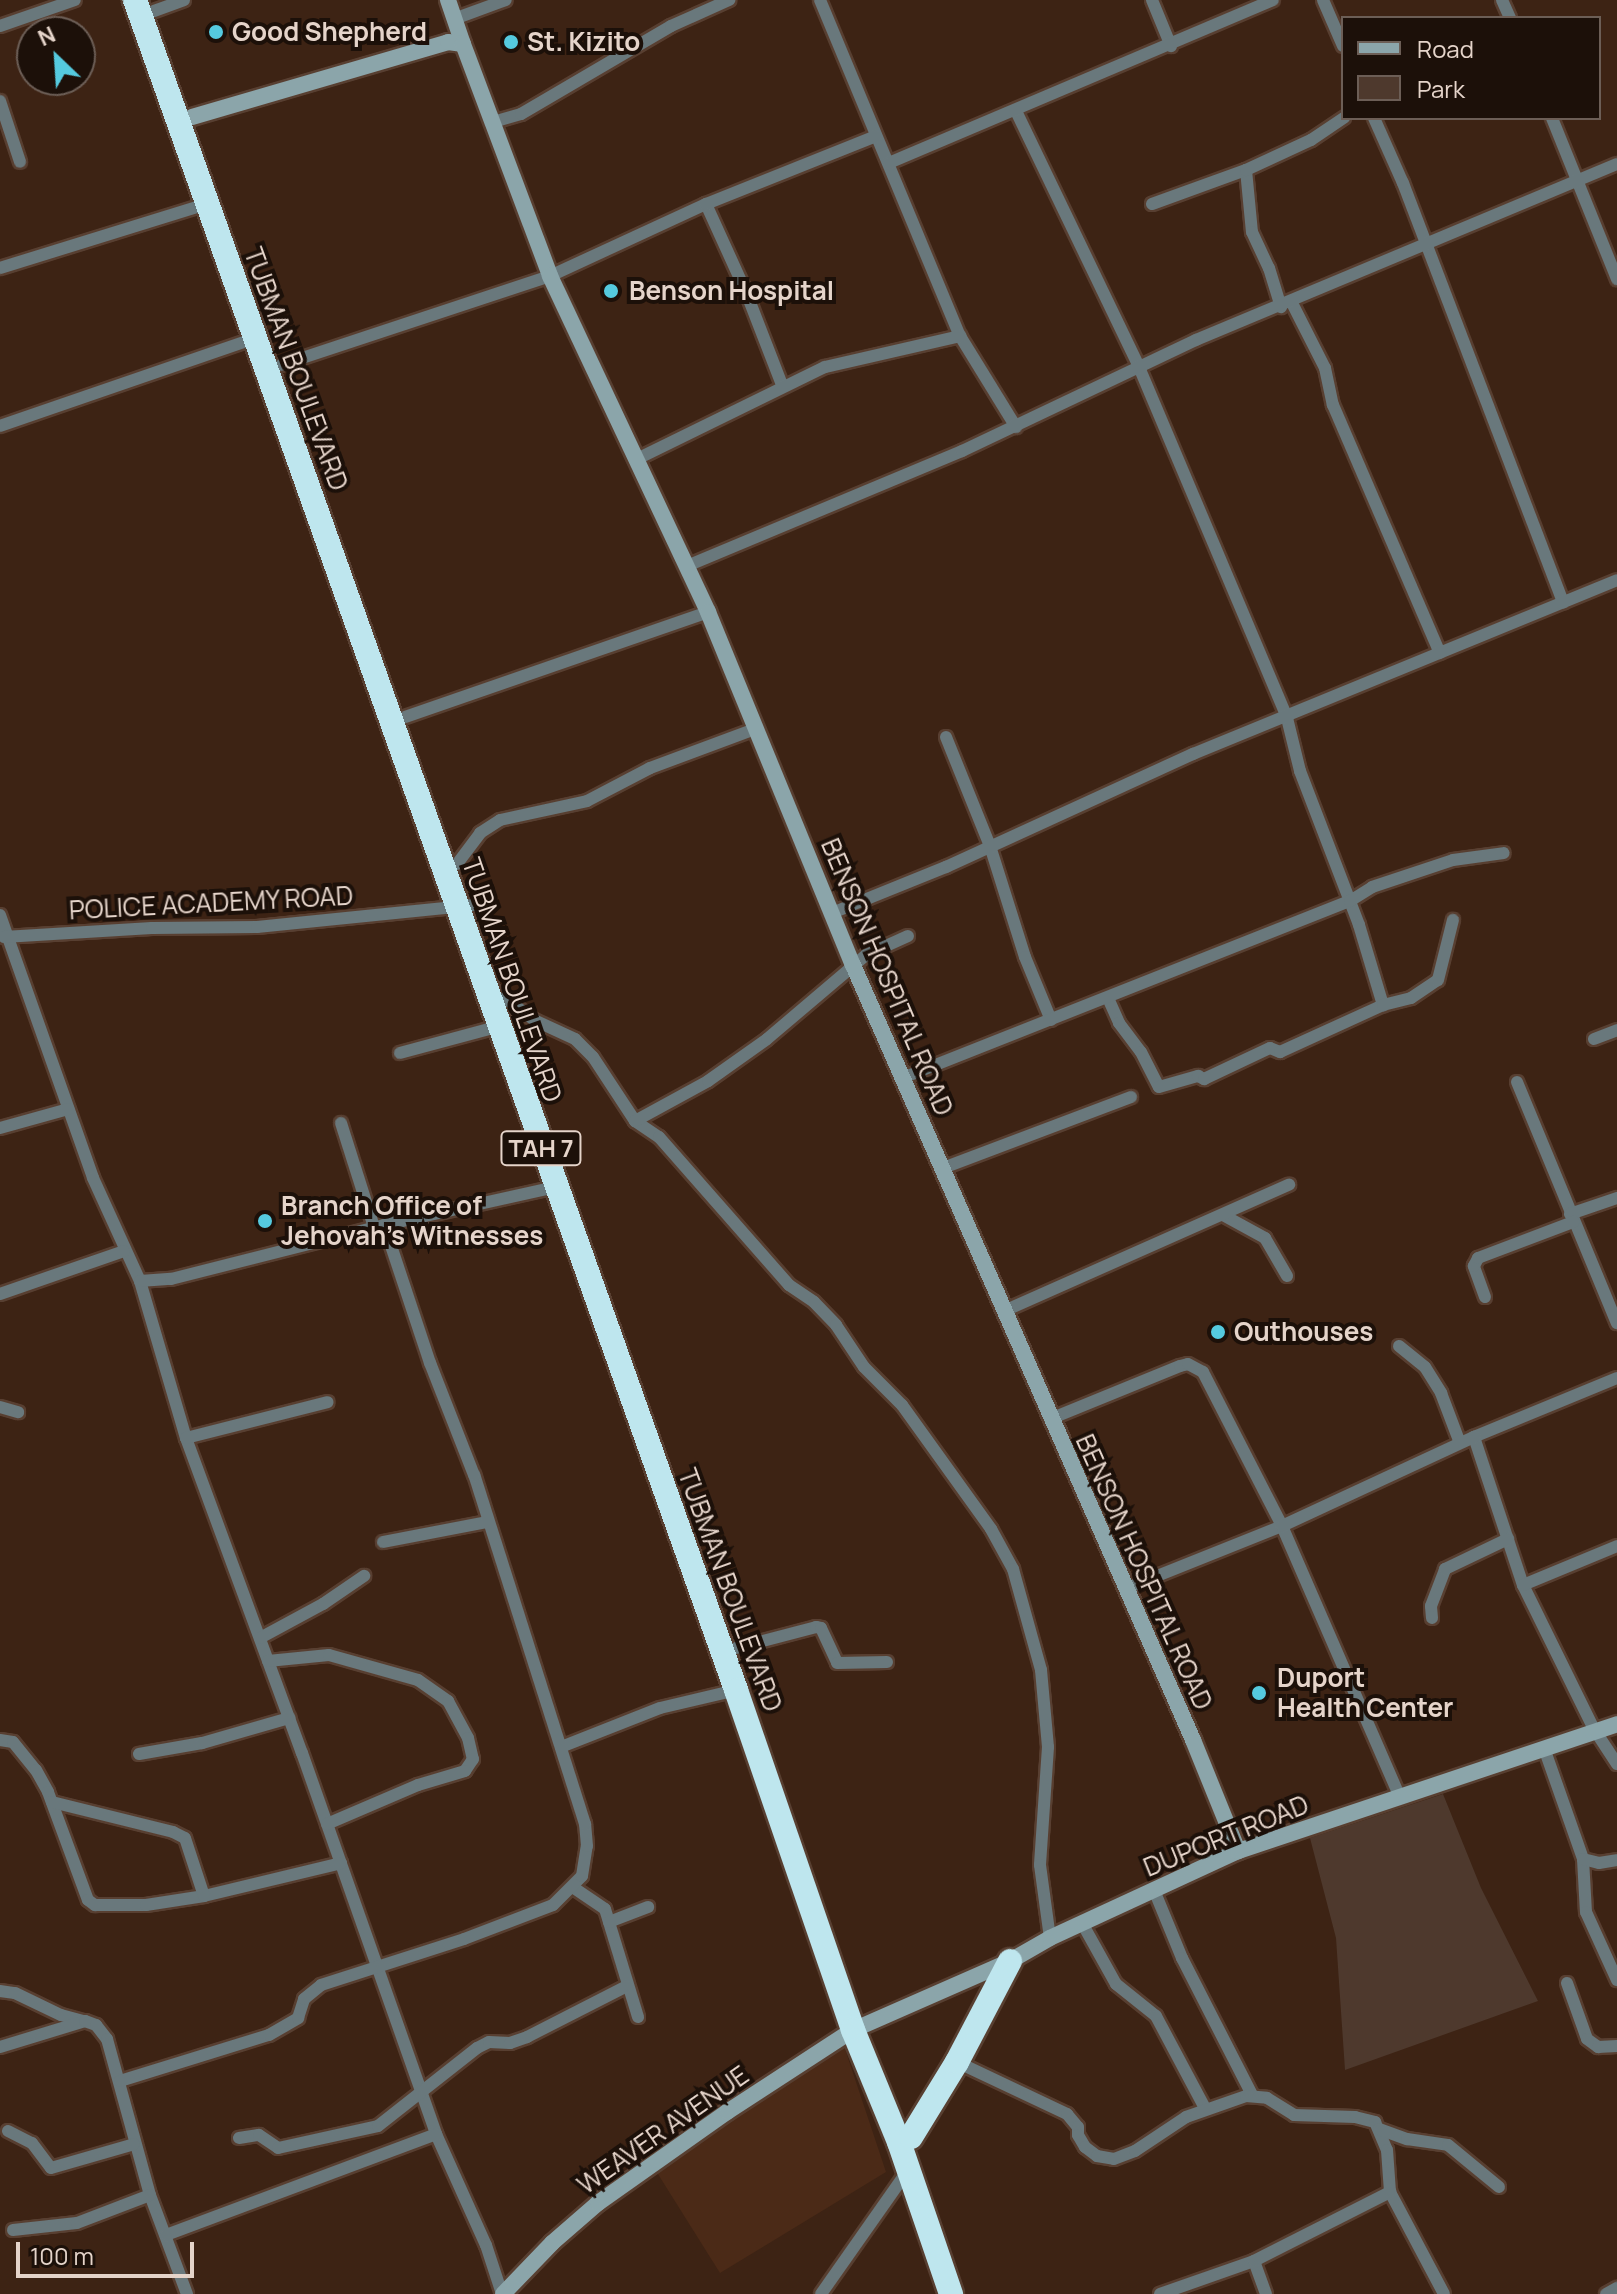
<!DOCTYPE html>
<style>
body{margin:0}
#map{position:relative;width:1617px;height:2294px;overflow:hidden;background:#3d2314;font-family:Manrope,sans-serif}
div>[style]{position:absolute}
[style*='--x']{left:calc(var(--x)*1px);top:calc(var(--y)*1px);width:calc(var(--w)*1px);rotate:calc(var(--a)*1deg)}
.built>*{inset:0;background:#4b2a17}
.green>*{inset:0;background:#4e392d}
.roads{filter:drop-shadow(2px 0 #583f31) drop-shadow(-2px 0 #583f31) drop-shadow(0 2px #583f31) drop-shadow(0 -2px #583f31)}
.street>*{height:12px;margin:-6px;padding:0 6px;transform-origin:6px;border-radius:6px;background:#69787c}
.secondary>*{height:16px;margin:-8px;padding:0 8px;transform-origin:8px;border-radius:8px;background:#8ba5aa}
.highway>*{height:24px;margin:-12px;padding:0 12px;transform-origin:12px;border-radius:12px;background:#bee6ee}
.dots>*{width:22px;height:22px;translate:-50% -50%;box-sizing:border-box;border:4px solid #1c1009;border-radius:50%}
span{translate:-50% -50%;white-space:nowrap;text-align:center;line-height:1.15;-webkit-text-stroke:8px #1c1009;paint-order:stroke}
.shield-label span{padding:2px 6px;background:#1c1009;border:2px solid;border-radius:6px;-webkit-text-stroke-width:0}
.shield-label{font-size:24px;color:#e5d4ca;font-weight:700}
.poi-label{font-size:26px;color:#e5d4ca;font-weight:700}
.left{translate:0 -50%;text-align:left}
.street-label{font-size:26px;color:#e5d4ca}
.legend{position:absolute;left:1341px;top:16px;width:260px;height:104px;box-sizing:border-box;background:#1c1009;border:2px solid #6c5e56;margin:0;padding:10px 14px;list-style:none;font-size:24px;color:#e5d4ca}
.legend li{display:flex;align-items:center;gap:16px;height:40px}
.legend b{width:40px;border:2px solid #6c5e56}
.north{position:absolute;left:16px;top:16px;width:80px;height:80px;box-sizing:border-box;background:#1c1009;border:2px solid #6c5e56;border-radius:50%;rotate:335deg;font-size:22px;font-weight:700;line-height:32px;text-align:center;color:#e5d4ca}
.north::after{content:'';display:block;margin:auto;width:28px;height:36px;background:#55cadf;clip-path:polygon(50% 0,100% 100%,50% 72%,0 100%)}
.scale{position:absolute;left:16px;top:2242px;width:178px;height:36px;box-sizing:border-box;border:4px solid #e5d4ca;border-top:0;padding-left:10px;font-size:24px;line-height:28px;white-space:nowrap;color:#e5d4ca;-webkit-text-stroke:6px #1c1009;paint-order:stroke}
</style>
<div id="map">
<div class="built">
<div style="clip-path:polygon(841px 2037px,886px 2172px,720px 2273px,646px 2155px)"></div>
</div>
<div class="green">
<div style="clip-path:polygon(1443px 1794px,1481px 1888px,1538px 2001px,1345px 2070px,1336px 1938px,1310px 1838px)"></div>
</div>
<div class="roads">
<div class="street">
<div style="--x:820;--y:0;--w:364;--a:67.4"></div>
<div style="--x:960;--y:336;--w:107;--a:58.4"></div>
<div style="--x:1152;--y:0;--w:50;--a:67.6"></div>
<div style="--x:1323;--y:0;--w:50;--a:66.5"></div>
<div style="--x:1502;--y:0;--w:20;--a:66"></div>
<div style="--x:154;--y:11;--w:32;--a:-20"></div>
<div style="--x:454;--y:19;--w:55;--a:-20.1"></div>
<div style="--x:0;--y:26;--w:79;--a:-19.1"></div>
<div style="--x:0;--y:101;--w:64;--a:71.8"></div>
<div style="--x:1016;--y:111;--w:284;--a:64.3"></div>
<div style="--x:1139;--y:367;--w:381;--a:67.1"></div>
<div style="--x:1287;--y:718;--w:55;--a:76.2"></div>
<div style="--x:1300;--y:771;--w:165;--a:69"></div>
<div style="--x:1359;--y:925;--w:84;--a:73.3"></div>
<div style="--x:1374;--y:118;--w:71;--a:66"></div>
<div style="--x:1403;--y:183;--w:449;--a:69.1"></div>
<div style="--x:1552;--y:118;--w:174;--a:68"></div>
<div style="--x:493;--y:122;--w:29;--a:-16"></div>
<div style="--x:521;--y:114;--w:174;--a:-30.4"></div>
<div style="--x:671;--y:26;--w:64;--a:-24.1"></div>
<div style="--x:889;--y:163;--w:417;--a:-23"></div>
<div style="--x:1246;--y:170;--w:62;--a:84.5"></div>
<div style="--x:1252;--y:232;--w:40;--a:65"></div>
<div style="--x:1269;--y:268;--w:41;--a:72.9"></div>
<div style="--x:706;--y:204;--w:97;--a:65.6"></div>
<div style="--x:746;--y:292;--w:100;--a:68.8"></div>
<div style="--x:1152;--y:204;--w:100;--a:-19.9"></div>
<div style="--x:1246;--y:170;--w:72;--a:-24.8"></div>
<div style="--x:1311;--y:140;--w:40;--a:-34"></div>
<div style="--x:0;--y:268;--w:217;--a:-17.2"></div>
<div style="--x:1292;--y:303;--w:73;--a:63.1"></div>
<div style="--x:1325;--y:368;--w:38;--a:78"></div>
<div style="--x:1333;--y:405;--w:270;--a:66.7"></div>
<div style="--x:281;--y:365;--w:283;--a:-18.3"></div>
<div style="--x:550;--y:276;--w:172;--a:-24.8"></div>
<div style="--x:706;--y:204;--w:183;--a:-21.8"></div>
<div style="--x:0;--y:426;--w:270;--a:-19"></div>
<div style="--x:637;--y:459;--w:209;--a:-26.1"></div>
<div style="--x:825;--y:367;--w:139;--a:-12.9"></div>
<div style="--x:687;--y:566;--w:298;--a:-22.7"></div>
<div style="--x:962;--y:451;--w:259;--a:-25.4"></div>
<div style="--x:1196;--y:340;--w:456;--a:-22.7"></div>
<div style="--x:405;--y:717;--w:321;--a:-19.1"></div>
<div style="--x:946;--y:737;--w:118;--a:68"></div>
<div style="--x:990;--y:846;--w:116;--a:72.5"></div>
<div style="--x:1025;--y:957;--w:68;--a:67.6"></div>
<div style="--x:457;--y:864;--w:39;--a:-53"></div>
<div style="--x:480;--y:833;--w:24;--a:-33"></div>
<div style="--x:500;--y:820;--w:89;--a:-12.3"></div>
<div style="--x:587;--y:801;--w:71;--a:-27.6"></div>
<div style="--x:650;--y:768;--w:112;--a:-20.4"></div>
<div style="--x:832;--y:913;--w:123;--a:-22"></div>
<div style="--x:946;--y:867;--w:272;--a:-24.6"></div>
<div style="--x:1193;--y:754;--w:458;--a:-22.3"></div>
<div style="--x:0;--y:915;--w:279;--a:70.5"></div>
<div style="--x:93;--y:1178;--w:113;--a:65.5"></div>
<div style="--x:140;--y:1281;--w:164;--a:73.7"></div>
<div style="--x:186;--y:1438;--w:336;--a:69.8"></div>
<div style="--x:302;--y:1753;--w:404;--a:70.6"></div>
<div style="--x:436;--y:2134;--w:122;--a:65.8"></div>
<div style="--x:486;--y:2245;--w:52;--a:71.9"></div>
<div style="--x:4;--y:937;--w:148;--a:-3.5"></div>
<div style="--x:152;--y:928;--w:105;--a:-0.5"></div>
<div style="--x:257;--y:927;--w:216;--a:-5.8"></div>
<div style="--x:505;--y:998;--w:39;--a:37"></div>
<div style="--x:536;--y:1021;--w:43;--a:24.8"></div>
<div style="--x:575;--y:1039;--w:25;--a:45"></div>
<div style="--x:593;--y:1057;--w:77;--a:56.7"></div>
<div style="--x:635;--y:1121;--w:29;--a:34"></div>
<div style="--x:659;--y:1137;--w:197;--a:48.7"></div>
<div style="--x:789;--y:1285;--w:30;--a:34"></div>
<div style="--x:814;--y:1302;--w:32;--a:46"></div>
<div style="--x:836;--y:1325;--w:50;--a:56.3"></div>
<div style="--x:864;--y:1367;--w:54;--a:45"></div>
<div style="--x:902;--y:1405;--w:153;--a:54.3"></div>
<div style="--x:991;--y:1529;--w:46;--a:61.2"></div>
<div style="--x:1013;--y:1569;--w:105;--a:74.5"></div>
<div style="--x:1041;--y:1670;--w:77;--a:84.8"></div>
<div style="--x:1048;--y:1747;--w:118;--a:93.9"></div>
<div style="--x:1040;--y:1865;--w:74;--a:82.2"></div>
<div style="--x:1108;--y:998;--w:27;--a:66"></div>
<div style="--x:1119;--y:1023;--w:36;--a:53"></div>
<div style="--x:1141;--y:1052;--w:39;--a:63"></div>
<div style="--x:1159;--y:1087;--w:41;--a:-15.8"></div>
<div style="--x:1198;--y:1076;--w:7;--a:27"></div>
<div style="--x:1204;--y:1079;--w:73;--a:-25.2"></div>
<div style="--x:1270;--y:1048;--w:11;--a:22"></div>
<div style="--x:1280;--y:1052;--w:113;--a:-24.5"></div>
<div style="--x:1383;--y:1005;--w:29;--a:-14"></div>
<div style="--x:1411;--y:998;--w:32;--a:-34"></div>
<div style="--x:1438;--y:980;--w:62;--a:-76"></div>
<div style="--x:1594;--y:1039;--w:25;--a:-21"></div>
<div style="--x:400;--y:1053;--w:104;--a:-15.1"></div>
<div style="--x:905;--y:1077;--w:479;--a:-21.6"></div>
<div style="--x:1350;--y:901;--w:26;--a:-32"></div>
<div style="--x:1372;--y:887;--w:85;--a:-18.4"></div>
<div style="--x:1453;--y:860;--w:51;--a:-7.8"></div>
<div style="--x:1517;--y:1082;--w:261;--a:67.5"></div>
<div style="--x:635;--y:1121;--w:83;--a:-28.7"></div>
<div style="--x:708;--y:1081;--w:72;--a:-35.4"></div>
<div style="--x:767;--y:1039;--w:130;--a:-40.3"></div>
<div style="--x:866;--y:955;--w:46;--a:-24.3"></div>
<div style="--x:341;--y:1123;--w:109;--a:72.4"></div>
<div style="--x:0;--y:1128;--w:71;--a:-15.6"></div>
<div style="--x:943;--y:1168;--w:201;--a:-20.7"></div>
<div style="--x:1570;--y:1214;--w:50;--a:-18.8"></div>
<div style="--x:1223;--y:1215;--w:48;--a:28.7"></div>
<div style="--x:1265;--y:1238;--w:44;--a:59.9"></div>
<div style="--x:140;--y:1281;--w:31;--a:-4"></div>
<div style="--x:171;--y:1279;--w:220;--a:-14.2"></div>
<div style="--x:384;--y:1225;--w:175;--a:-12.5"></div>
<div style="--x:0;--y:1294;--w:131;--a:-19.1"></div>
<div style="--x:1485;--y:1297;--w:33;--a:-110"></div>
<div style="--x:1474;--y:1266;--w:9;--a:-63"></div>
<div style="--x:1478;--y:1258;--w:102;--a:-20.8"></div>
<div style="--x:1004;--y:1311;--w:312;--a:-23.9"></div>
<div style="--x:1399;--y:1346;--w:33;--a:39"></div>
<div style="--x:1425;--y:1367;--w:31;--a:58"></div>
<div style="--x:1441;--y:1393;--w:53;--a:69.2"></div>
<div style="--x:1617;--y:1378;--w:155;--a:157.6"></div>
<div style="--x:1474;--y:1437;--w:156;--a:71.7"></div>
<div style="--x:1523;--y:1585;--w:161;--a:63.8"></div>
<div style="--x:1594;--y:1729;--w:42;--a:56.7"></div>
<div style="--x:0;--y:1407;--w:19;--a:16"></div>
<div style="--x:1050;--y:1419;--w:140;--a:-22.2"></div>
<div style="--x:1180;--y:1366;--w:8;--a:-14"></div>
<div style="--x:1188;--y:1364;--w:17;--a:28"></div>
<div style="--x:1203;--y:1372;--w:173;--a:62.8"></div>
<div style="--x:1282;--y:1526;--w:296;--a:66.5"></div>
<div style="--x:186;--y:1438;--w:146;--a:-14.2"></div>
<div style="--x:383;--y:1542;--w:106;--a:-10.9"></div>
<div style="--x:1523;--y:1585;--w:102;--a:-22.5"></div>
<div style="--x:1127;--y:1588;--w:167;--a:-21.8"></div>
<div style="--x:1282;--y:1526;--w:212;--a:-24.9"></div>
<div style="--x:1432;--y:1618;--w:12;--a:-95"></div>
<div style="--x:1431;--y:1606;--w:40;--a:-69"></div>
<div style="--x:1445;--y:1569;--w:70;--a:-25.5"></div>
<div style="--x:260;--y:1638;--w:72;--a:-28.4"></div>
<div style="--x:323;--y:1604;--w:50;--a:-34.3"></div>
<div style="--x:736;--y:1648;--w:83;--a:-14.7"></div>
<div style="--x:816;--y:1627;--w:5;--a:11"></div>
<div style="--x:821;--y:1628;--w:38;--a:65"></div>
<div style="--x:837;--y:1663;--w:50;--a:-1.1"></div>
<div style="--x:268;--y:1661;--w:61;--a:-5.6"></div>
<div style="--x:329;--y:1655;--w:92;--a:15.7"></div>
<div style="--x:418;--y:1680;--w:37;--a:35"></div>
<div style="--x:448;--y:1701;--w:42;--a:61.6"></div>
<div style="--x:468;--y:1738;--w:22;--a:77"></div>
<div style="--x:473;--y:1759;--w:14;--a:124"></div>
<div style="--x:465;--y:1771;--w:49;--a:163.4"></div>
<div style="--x:418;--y:1785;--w:99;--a:156.8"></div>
<div style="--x:0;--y:1740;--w:13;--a:9"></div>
<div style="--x:13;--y:1742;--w:36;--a:51"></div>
<div style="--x:36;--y:1770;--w:25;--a:61"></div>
<div style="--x:48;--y:1792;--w:115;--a:69.7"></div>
<div style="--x:88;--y:1900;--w:9;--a:36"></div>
<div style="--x:95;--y:1905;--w:51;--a:0"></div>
<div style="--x:146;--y:1905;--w:59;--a:-8.8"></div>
<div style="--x:204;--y:1896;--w:141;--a:-13.5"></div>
<div style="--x:561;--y:1747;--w:106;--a:-21.5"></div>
<div style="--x:660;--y:1708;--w:78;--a:-13.3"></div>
<div style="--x:1544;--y:1748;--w:118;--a:70.6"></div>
<div style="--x:1583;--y:1859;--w:53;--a:86.8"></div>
<div style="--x:1586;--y:1912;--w:75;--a:65.5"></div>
<div style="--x:139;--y:1754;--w:64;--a:-9.9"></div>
<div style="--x:202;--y:1743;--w:91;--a:-16"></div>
<div style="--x:52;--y:1802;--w:125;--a:13.9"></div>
<div style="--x:173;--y:1832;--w:13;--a:27"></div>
<div style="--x:185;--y:1838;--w:61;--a:71.9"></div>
<div style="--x:1583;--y:1859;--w:16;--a:14"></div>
<div style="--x:1599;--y:1863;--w:18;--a:-9"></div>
<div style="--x:574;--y:1888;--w:37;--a:34"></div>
<div style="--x:605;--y:1909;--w:113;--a:73"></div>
<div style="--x:1154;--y:1890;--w:74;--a:67.6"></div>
<div style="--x:1182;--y:1958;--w:154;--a:62.9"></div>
<div style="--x:609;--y:1922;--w:42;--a:-21"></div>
<div style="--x:1082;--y:1923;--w:70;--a:60.9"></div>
<div style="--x:1116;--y:1984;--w:51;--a:38.7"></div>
<div style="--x:1156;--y:2016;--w:104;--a:62"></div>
<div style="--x:1567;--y:1983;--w:59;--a:70.3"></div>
<div style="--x:1587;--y:2039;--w:14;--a:36"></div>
<div style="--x:1598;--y:2047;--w:19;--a:-3"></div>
<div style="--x:0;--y:1991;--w:15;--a:8"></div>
<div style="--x:15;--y:1993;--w:51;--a:25.6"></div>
<div style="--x:61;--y:2015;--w:23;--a:15"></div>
<div style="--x:0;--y:2047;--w:89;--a:-17"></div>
<div style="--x:85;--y:2021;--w:12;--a:20"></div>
<div style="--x:96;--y:2025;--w:18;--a:52"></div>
<div style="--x:107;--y:2039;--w:162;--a:74.6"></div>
<div style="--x:150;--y:2195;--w:106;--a:69.5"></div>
<div style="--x:957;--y:2062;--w:122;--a:25.3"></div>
<div style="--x:1067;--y:2114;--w:17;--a:50"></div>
<div style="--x:1078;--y:2127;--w:8;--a:90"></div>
<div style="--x:1078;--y:2135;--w:14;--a:60"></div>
<div style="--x:1085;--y:2147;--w:15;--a:37"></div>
<div style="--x:1097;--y:2156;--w:17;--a:10"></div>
<div style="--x:1114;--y:2159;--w:22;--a:-21"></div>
<div style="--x:1135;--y:2151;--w:61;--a:-33.7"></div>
<div style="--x:1186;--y:2117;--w:64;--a:-19.3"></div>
<div style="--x:1246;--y:2096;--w:21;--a:5"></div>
<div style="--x:1267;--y:2098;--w:32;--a:32"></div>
<div style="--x:1294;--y:2115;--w:61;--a:1.9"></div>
<div style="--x:1355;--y:2117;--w:21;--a:14"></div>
<div style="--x:1375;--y:2122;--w:30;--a:67"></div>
<div style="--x:1387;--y:2150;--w:42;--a:85.9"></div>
<div style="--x:1390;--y:2192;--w:115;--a:62.1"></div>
<div style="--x:120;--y:2081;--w:156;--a:-17.2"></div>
<div style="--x:269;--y:2035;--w:34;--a:-30"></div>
<div style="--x:298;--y:2018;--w:20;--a:-72"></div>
<div style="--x:304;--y:1999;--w:22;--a:-39"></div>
<div style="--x:321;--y:1985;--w:150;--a:-17.8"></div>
<div style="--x:464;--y:1939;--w:95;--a:-20.9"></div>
<div style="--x:553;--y:1905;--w:41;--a:-45"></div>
<div style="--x:582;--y:1876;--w:30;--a:-81"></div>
<div style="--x:587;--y:1846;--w:22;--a:-95"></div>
<div style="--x:585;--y:1824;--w:366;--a:-107.6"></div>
<div style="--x:474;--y:1475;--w:120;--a:-111.4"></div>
<div style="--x:430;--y:1363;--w:145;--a:-108.4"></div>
<div style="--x:1379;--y:2129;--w:30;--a:20"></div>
<div style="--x:1407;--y:2139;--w:41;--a:8.3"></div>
<div style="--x:1448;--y:2145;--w:66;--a:39.5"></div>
<div style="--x:8;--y:2131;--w:27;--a:27"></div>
<div style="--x:32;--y:2143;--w:31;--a:53"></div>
<div style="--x:51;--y:2168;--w:86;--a:-16.1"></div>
<div style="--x:239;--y:2138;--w:20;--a:-9"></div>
<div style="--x:259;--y:2135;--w:23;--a:34"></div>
<div style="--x:278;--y:2148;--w:102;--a:-12.4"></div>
<div style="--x:378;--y:2126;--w:126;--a:-38.2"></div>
<div style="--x:477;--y:2048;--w:13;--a:-27"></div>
<div style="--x:489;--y:2042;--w:21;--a:3"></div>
<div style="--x:510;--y:2043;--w:18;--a:-19"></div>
<div style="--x:527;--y:2037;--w:112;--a:-27"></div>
<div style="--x:13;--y:2230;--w:64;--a:-6.2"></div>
<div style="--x:77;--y:2223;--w:78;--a:-21"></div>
<div style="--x:166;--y:2235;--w:288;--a:-20.5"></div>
<div style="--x:821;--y:2294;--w:151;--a:-54.9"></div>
<div style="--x:1160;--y:2294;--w:100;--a:-19.3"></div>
<div style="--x:1266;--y:2294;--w:35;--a:-110"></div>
<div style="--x:1254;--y:2261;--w:153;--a:-26.9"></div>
<div style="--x:1606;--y:2294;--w:13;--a:-29"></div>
</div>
<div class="secondary">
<div style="--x:448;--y:0;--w:46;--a:71.2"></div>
<div style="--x:192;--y:117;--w:267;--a:-16.3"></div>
<div style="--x:448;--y:42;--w:15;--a:8"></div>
<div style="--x:463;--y:44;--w:248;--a:69.4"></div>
<div style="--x:550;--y:276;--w:371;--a:64.8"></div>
<div style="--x:708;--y:612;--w:382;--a:67.7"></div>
<div style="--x:853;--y:965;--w:846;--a:66.31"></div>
<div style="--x:1193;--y:1740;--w:120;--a:67.9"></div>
<div style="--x:503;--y:2294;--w:71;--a:-46.1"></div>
<div style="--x:552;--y:2243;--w:61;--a:-41"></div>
<div style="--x:598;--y:2203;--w:158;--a:-35.2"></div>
<div style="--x:727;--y:2112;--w:150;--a:-33.1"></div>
<div style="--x:853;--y:2030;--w:171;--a:-23.7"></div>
<div style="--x:1010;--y:1961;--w:46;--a:-29.9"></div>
<div style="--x:1050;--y:1938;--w:207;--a:-24.8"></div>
<div style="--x:1238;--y:1851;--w:400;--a:-18.5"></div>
</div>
<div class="highway">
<div style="--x:135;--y:0;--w:1794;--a:70.42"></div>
<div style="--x:736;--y:1690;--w:360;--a:71"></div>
<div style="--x:853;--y:2030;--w:121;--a:67.7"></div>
<div style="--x:899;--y:2142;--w:161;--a:71.1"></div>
<div style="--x:911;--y:2137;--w:88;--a:-58.5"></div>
<div style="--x:957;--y:2062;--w:114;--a:-62.3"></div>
</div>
</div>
<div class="dots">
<div style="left:216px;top:32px;background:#55cadf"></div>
<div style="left:511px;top:42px;background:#55cadf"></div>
<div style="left:611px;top:291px;background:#55cadf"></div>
<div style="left:265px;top:1221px;background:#55cadf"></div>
<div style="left:1218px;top:1332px;background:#55cadf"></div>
<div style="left:1259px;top:1693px;background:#55cadf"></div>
</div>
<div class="shield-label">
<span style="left:541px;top:1148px">TAH 7</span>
</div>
<div class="poi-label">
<span class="left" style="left:232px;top:32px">Good Shepherd</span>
<span class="left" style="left:527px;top:42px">St. Kizito</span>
<span class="left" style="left:629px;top:291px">Benson Hospital</span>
<span class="left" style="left:281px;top:1221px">Branch Office of<br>Jehovah's Witnesses</span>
<span class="left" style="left:1234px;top:1332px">Outhouses</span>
<span class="left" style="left:1277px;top:1693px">Duport<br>Health Center</span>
</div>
<div class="street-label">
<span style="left:296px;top:369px;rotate:70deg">TUBMAN BOULEVARD</span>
<span style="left:211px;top:903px;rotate:-3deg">POLICE ACADEMY ROAD</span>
<span style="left:887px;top:977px;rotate:67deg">BENSON HOSPITAL ROAD</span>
<span style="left:512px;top:980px;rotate:71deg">TUBMAN BOULEVARD</span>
<span style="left:1144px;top:1572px;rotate:66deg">BENSON HOSPITAL ROAD</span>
<span style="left:730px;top:1590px;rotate:70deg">TUBMAN BOULEVARD</span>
<span style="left:1226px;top:1836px;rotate:-22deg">DUPORT ROAD</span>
<span style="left:663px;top:2130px;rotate:-35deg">WEAVER AVENUE</span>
</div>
<ul class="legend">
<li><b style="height:10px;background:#8ba5aa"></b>Road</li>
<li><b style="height:22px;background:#4e392d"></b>Park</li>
</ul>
<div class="north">N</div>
<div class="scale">100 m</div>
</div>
